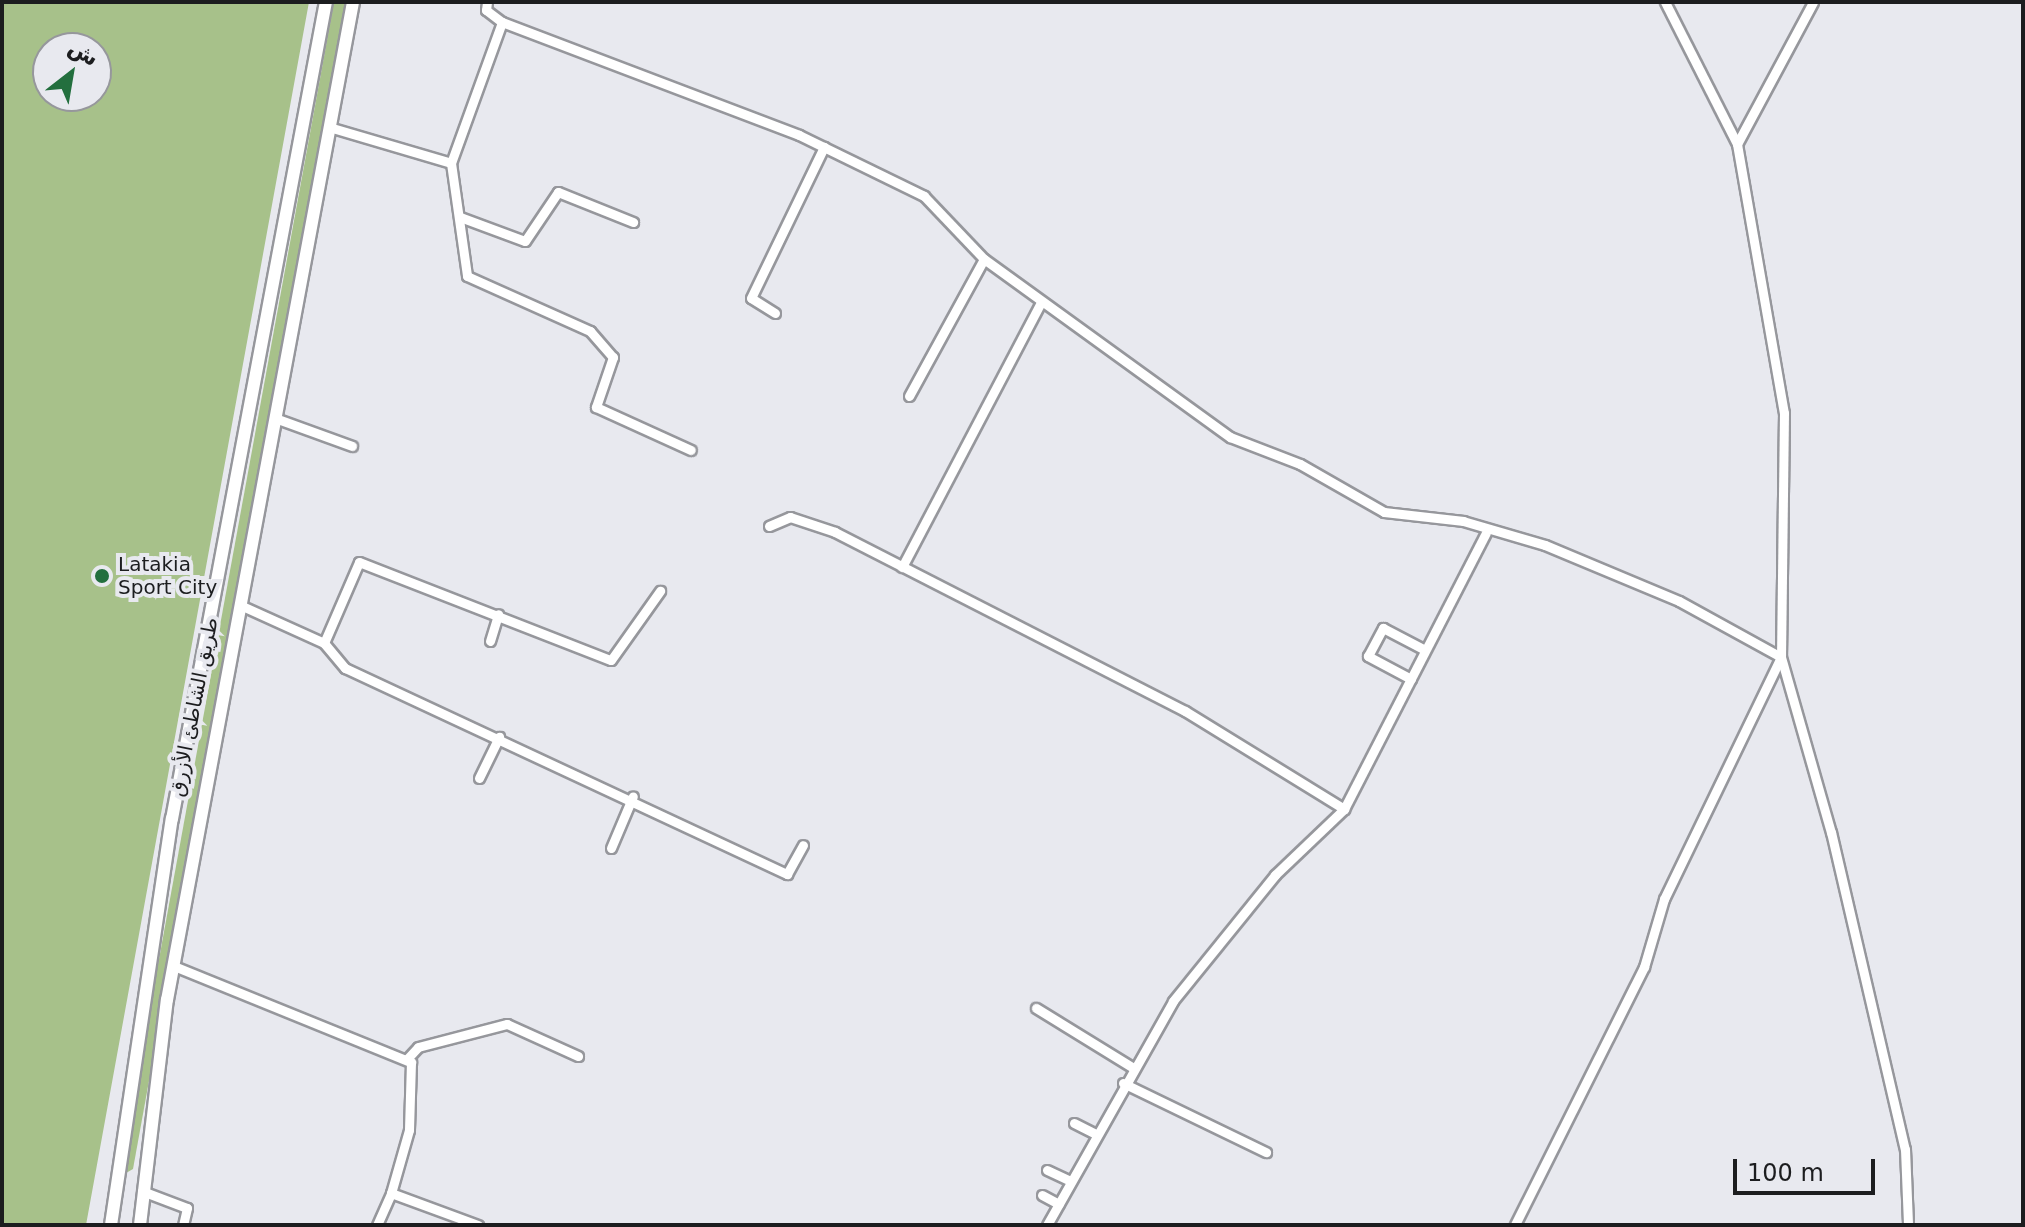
<!DOCTYPE html>
<meta charset="utf-8">
<style>
body{margin:0}
#map{position:relative;width:2025px;height:1227px;overflow:hidden;background:#e8e9ef;font-family:"DejaVu Sans",Vazirmatn,sans-serif}
div>[style]{position:absolute}
[style*='--x']{left:calc(var(--x)*1px);top:calc(var(--y)*1px);width:calc(var(--w)*1px);rotate:calc(var(--a)*1deg)}
.green>*{inset:0;background:#a7c18a}
.roads{filter:drop-shadow(2px 0 #96979c) drop-shadow(-2px 0 #96979c) drop-shadow(0 2px #96979c) drop-shadow(0 -2px #96979c)}
.minor>*{height:9px;margin:-4.5px;padding:0 4.5px;transform-origin:4.5px;border-radius:4.5px;background:#fff}
.secondary>*{height:12px;margin:-6px;padding:0 6px;transform-origin:6px;border-radius:6px;background:#fff}
.dots>*{width:22px;height:22px;translate:-50% -50%;box-sizing:border-box;border:4px solid #e8e9ef;border-radius:50%}
span{translate:-50% -50%;white-space:nowrap;text-align:center;line-height:1.15;-webkit-text-stroke:8px #e8e9ef;paint-order:stroke}
.poi-label{font-size:20px;color:#1c1d1f}
.left{translate:0 -50%;text-align:left}
.street-label{font-size:20px;color:#1c1d1f}
.frame{position:absolute;inset:0;border:4px solid #1c1d1f;pointer-events:none}
.north{position:absolute;left:32px;top:32px;width:80px;height:80px;box-sizing:border-box;background:#e8e9ef;border:2px solid #96979c;border-radius:50%;rotate:31deg;font-size:22px;font-weight:700;line-height:32px;text-align:center;color:#1c1d1f}
.north::after{content:'';display:block;margin:auto;width:28px;height:36px;background:#236f3e;clip-path:polygon(50% 0,100% 100%,50% 72%,0 100%)}
.scale{position:absolute;left:1733px;top:1159px;width:142px;height:36px;box-sizing:border-box;border:4px solid #1c1d1f;border-top:0;padding-left:10px;font-size:24px;line-height:28px;white-space:nowrap;color:#1c1d1f;-webkit-text-stroke:6px #e8e9ef;paint-order:stroke}
</style>
<div id="map">
<div class="green">
<div style="clip-path:polygon(evenodd,2px 2px,309px 2px,86px 1225px,2px 1225px,2px 2px,48px 48px,96px 48px,96px 96px,48px 96px,48px 48px)"></div>
<div style="clip-path:polygon(334px 2px,345px 2px,133px 1169px,126px 1173px,136px 1085px)"></div>
</div>
<div class="roads">
<div class="minor">
<div style="--x:487;--y:2;--w:8;--a:97"></div>
<div style="--x:486;--y:10;--w:20;--a:37"></div>
<div style="--x:502;--y:22;--w:318;--a:20.8"></div>
<div style="--x:799;--y:135;--w:139;--a:26"></div>
<div style="--x:924;--y:196;--w:87;--a:46.4"></div>
<div style="--x:984;--y:259;--w:304;--a:35.9"></div>
<div style="--x:1230;--y:437;--w:75;--a:21.1"></div>
<div style="--x:1300;--y:464;--w:97;--a:29.7"></div>
<div style="--x:1384;--y:512;--w:80;--a:6.5"></div>
<div style="--x:1463;--y:521;--w:85;--a:16.3"></div>
<div style="--x:1545;--y:545;--w:145;--a:22.7"></div>
<div style="--x:1679;--y:601;--w:116;--a:28.8"></div>
<div style="--x:1781;--y:657;--w:269;--a:115.8"></div>
<div style="--x:1664;--y:899;--w:71;--a:106.4"></div>
<div style="--x:1644;--y:967;--w:288;--a:116.6"></div>
<div style="--x:1665;--y:2;--w:159;--a:63.1"></div>
<div style="--x:1737;--y:144;--w:273;--a:80.1"></div>
<div style="--x:1784;--y:413;--w:244;--a:90.7"></div>
<div style="--x:1781;--y:657;--w:182;--a:74.1"></div>
<div style="--x:1831;--y:832;--w:326;--a:76.9"></div>
<div style="--x:1905;--y:1149;--w:76;--a:87.7"></div>
<div style="--x:329;--y:127;--w:127;--a:16.4"></div>
<div style="--x:451;--y:163;--w:150;--a:-70.1"></div>
<div style="--x:1737;--y:144;--w:161;--a:-61.8"></div>
<div style="--x:451;--y:163;--w:114;--a:81.9"></div>
<div style="--x:467;--y:276;--w:135;--a:24.1"></div>
<div style="--x:590;--y:331;--w:35;--a:49"></div>
<div style="--x:613;--y:357;--w:53;--a:108.8"></div>
<div style="--x:596;--y:407;--w:104;--a:24.4"></div>
<div style="--x:460;--y:217;--w:69;--a:20.3"></div>
<div style="--x:525;--y:241;--w:59;--a:-56"></div>
<div style="--x:558;--y:192;--w:81;--a:21.8"></div>
<div style="--x:775;--y:313;--w:28;--a:-148"></div>
<div style="--x:751;--y:298;--w:168;--a:-64.2"></div>
<div style="--x:909;--y:396;--w:156;--a:-61.3"></div>
<div style="--x:275;--y:418;--w:82;--a:20"></div>
<div style="--x:769;--y:526;--w:23;--a:-23"></div>
<div style="--x:790;--y:517;--w:47;--a:18.4"></div>
<div style="--x:835;--y:532;--w:393;--a:27.1"></div>
<div style="--x:1185;--y:711;--w:187;--a:31.6"></div>
<div style="--x:902;--y:567;--w:299;--a:-62.3"></div>
<div style="--x:240;--y:605;--w:92;--a:24.3"></div>
<div style="--x:324;--y:643;--w:88;--a:-66.6"></div>
<div style="--x:359;--y:562;--w:270;--a:21.3"></div>
<div style="--x:611;--y:660;--w:85;--a:-54.6"></div>
<div style="--x:490;--y:641;--w:28;--a:-73"></div>
<div style="--x:324;--y:643;--w:33;--a:50"></div>
<div style="--x:345;--y:668;--w:488;--a:25"></div>
<div style="--x:787;--y:874;--w:33;--a:-61"></div>
<div style="--x:1411;--y:679;--w:49;--a:-151.9"></div>
<div style="--x:1368;--y:656;--w:32;--a:-62"></div>
<div style="--x:1383;--y:628;--w:47;--a:27.6"></div>
<div style="--x:479;--y:778;--w:46;--a:-64"></div>
<div style="--x:611;--y:848;--w:56;--a:-67.1"></div>
<div style="--x:174;--y:966;--w:256;--a:22.1"></div>
<div style="--x:411;--y:1062;--w:68;--a:91.7"></div>
<div style="--x:409;--y:1130;--w:66;--a:105.9"></div>
<div style="--x:1036;--y:1008;--w:113;--a:31.6"></div>
<div style="--x:407;--y:1059;--w:16;--a:-47"></div>
<div style="--x:418;--y:1047;--w:92;--a:-14.5"></div>
<div style="--x:507;--y:1024;--w:78;--a:24.3"></div>
<div style="--x:1123;--y:1083;--w:159;--a:25.8"></div>
<div style="--x:1074;--y:1123;--w:25;--a:27"></div>
<div style="--x:1047;--y:1170;--w:26;--a:25"></div>
<div style="--x:142;--y:1191;--w:48;--a:20.7"></div>
<div style="--x:187;--y:1208;--w:17;--a:103"></div>
<div style="--x:1042;--y:1195;--w:19;--a:28"></div>
<div style="--x:377;--y:1225;--w:35;--a:-66"></div>
<div style="--x:391;--y:1193;--w:93;--a:20.2"></div>
<div style="--x:1047;--y:1225;--w:257;--a:-60.6"></div>
<div style="--x:1173;--y:1001;--w:162;--a:-51"></div>
<div style="--x:1275;--y:875;--w:95;--a:-43.7"></div>
<div style="--x:1344;--y:809;--w:310;--a:-62.8"></div>
</div>
<div class="secondary">
<div style="--x:111;--y:1225;--w:411;--a:-81.5"></div>
<div style="--x:172;--y:819;--w:831;--a:-79.33"></div>
<div style="--x:140;--y:1225;--w:227;--a:-83.2"></div>
<div style="--x:167;--y:1000;--w:1015;--a:-79.44"></div>
</div>
</div>
<div class="dots">
<div style="left:102px;top:576px;background:#236f3e"></div>
</div>
<div class="poi-label">
<span class="left" style="left:118px;top:576px">Latakia<br>Sport City</span>
</div>
<div class="street-label">
<span style="left:194px;top:707px;rotate:-79deg">طريق الشاطئ الأزرق</span>
</div>
<div class="frame"></div>
<div class="north">ش</div>
<div class="scale">100 m</div>
</div>
